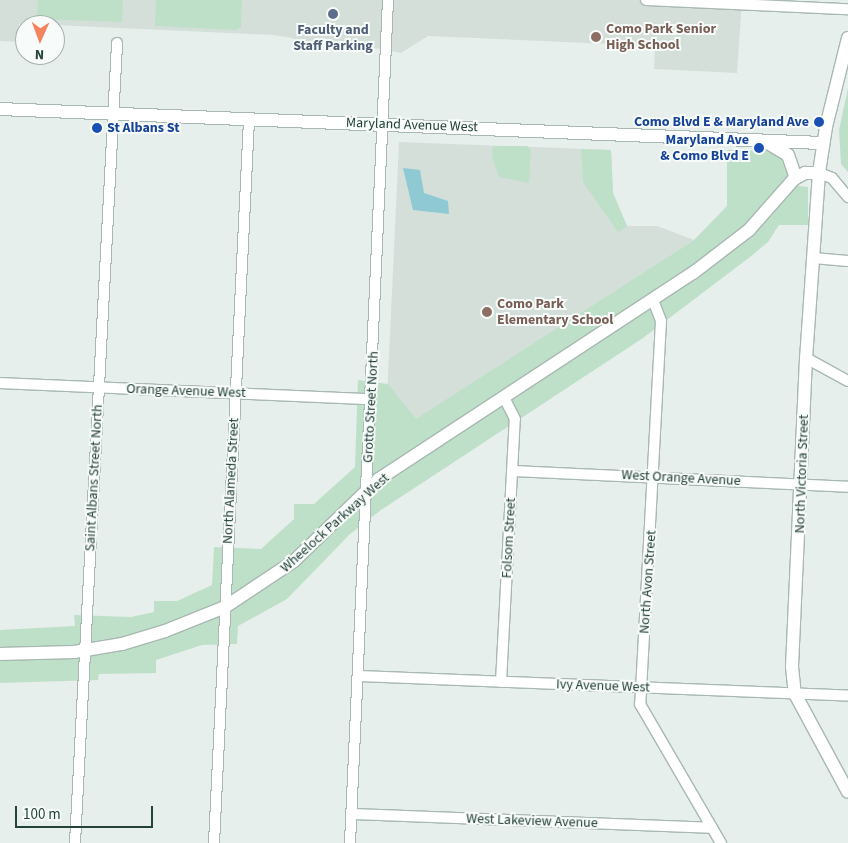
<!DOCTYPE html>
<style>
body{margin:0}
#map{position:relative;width:848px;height:843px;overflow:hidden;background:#e6efeb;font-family:"Source Sans 3",sans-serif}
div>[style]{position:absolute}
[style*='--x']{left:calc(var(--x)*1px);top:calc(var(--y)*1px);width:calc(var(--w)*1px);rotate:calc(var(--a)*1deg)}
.built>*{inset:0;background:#d4dfda}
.green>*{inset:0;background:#bfe0c8}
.water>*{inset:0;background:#8ec9d4}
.roads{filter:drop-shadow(1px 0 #a8b8b2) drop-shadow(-1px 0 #a8b8b2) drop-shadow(0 1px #a8b8b2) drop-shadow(0 -1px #a8b8b2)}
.minor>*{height:10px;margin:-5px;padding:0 5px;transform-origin:5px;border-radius:5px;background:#fff}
.tertiary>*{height:12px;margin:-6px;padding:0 6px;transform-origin:6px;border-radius:6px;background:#fff}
.dots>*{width:14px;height:14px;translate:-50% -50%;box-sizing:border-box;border:2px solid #f7fbf9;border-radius:50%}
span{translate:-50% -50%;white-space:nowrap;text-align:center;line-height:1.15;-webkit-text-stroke:4px #f7fbf9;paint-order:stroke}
.education-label{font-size:14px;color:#785e54;font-weight:700}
.left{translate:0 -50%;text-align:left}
.service-label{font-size:14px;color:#4e5e75;font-weight:700}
.transit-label{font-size:14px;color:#164399;font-weight:700}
.right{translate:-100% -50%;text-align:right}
.street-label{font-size:14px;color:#24423a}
.north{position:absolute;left:15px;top:15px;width:50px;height:50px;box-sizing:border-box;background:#f7fbf9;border:1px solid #a3b1ad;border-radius:50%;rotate:182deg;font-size:14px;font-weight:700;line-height:20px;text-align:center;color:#24423a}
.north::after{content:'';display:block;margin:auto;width:18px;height:22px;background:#f4845f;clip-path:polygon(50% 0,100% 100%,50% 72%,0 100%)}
.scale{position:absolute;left:15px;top:806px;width:138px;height:22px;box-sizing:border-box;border:2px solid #24423a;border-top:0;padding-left:6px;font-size:15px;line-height:18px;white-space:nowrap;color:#24423a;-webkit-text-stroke:4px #f7fbf9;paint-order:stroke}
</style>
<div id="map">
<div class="built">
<div style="clip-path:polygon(0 0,742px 0,737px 73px,654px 69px,655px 46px,428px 36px,401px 53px,375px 48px,305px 45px,292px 38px,274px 35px,55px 25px,19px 24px,19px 42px,0 41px)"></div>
<div style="clip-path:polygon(399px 142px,611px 150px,613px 193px,627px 226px,657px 226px,694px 240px,385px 440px)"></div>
</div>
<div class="green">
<div style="clip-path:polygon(38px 0,123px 0,122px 22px,41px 19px,37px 15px)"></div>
<div style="clip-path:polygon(156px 0,242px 0,241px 27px,236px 30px,155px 26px)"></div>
<div style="clip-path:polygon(848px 88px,848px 172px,841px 164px,839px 130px)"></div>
<div style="clip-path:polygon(493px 146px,527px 146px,531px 150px,529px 183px,499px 177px,492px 157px)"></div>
<div style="clip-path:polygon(581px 149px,611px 150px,613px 193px,627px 226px,618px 232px,583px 182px)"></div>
<div style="clip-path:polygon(727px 150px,776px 151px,782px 155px,788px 173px,799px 186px,808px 187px,808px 225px,779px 225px,768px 242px,750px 257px,643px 338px,381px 510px,350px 534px,287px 599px,238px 626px,237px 644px,202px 645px,156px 660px,156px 673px,99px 674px,98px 680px,0 683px,0 630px,75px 626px,74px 615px,131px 617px,154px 612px,154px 601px,177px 601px,212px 585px,214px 547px,261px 549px,294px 519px,294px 504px,314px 504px,355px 467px,358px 380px,388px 384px,416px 419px,694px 240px,727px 206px)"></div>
</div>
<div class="water">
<div style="clip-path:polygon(403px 168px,420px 170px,424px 193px,448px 201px,449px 214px,413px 210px)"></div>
</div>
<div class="roads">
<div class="minor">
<div style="--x:646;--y:0;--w:202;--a:2.6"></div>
<div style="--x:819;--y:173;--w:14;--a:21"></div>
<div style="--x:832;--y:178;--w:25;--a:50"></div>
<div style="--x:813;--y:258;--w:35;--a:5"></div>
<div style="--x:653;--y:300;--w:22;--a:69"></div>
<div style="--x:661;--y:321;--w:384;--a:93.1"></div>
<div style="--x:640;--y:704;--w:161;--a:59.8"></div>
<div style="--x:806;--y:358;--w:48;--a:28.7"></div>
<div style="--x:0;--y:383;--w:371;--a:2.5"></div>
<div style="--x:513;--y:471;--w:335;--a:2.7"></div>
<div style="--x:358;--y:676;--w:490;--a:2.3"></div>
<div style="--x:501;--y:682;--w:263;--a:-87"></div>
<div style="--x:515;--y:419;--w:25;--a:-117"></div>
<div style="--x:352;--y:814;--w:360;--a:2.2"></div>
<div style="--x:75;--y:843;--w:801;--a:-86.99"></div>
<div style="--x:214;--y:843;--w:725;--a:-87.23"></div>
<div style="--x:350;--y:843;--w:844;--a:-87.42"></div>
</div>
<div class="tertiary">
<div style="--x:848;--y:38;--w:92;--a:103.9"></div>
<div style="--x:826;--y:127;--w:47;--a:98.7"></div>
<div style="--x:819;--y:173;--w:185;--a:94"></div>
<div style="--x:806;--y:358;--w:309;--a:92.6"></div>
<div style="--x:792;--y:667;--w:27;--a:84"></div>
<div style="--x:795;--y:694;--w:111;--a:61.6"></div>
<div style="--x:0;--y:109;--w:824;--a:2.37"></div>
<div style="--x:768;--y:143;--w:23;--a:31"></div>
<div style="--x:788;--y:155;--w:24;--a:71"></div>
<div style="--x:0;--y:654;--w:74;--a:-1.5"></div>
<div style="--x:74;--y:652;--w:49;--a:-9.5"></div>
<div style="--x:122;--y:644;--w:45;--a:-16.8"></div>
<div style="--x:165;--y:631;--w:65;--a:-21.8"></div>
<div style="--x:225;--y:607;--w:83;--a:-33.7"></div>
<div style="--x:294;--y:561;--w:118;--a:-44"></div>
<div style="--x:379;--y:479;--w:376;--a:-33.3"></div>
<div style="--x:693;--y:273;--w:71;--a:-37.5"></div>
<div style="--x:749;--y:230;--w:68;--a:-48.6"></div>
<div style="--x:794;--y:179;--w:13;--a:-29"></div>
<div style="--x:805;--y:173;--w:14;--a:0"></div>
</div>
</div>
<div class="dots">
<div style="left:333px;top:14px;background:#5c6f8a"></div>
<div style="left:596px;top:37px;background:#8d6e63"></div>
<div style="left:819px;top:122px;background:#1a4fb4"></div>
<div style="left:97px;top:128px;background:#1a4fb4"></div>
<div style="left:759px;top:148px;background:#1a4fb4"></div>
<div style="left:487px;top:312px;background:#8d6e63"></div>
</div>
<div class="education-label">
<span class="left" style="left:606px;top:37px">Como Park Senior<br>High School</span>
<span class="left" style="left:497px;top:312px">Como Park<br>Elementary School</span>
</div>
<div class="service-label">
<span style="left:333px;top:38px">Faculty and<br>Staff Parking</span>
</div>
<div class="transit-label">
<span class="right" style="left:809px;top:122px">Como Blvd E &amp; Maryland Ave</span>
<span class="left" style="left:107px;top:128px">St Albans St</span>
<span class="right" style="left:749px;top:148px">Maryland Ave<br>&amp; Como Blvd E</span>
</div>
<div class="street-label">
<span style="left:412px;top:125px;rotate:2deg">Maryland Avenue West</span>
<span style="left:186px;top:391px;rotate:2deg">Orange Avenue West</span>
<span style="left:371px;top:407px;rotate:-87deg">Grotto Street North</span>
<span style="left:802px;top:474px;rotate:-88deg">North Victoria Street</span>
<span style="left:94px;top:478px;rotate:-87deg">Saint Albans Street North</span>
<span style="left:681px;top:478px;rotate:3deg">West Orange Avenue</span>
<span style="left:231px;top:481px;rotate:-87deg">North Alameda Street</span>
<span style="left:335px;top:523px;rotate:-42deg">Wheelock Parkway West</span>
<span style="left:509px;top:538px;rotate:-87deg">Folsom Street</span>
<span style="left:648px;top:582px;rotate:-86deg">North Avon Street</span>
<span style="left:603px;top:686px;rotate:2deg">Ivy Avenue West</span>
<span style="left:532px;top:821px;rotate:2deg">West Lakeview Avenue</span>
</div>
<div class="north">N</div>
<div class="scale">100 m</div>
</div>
